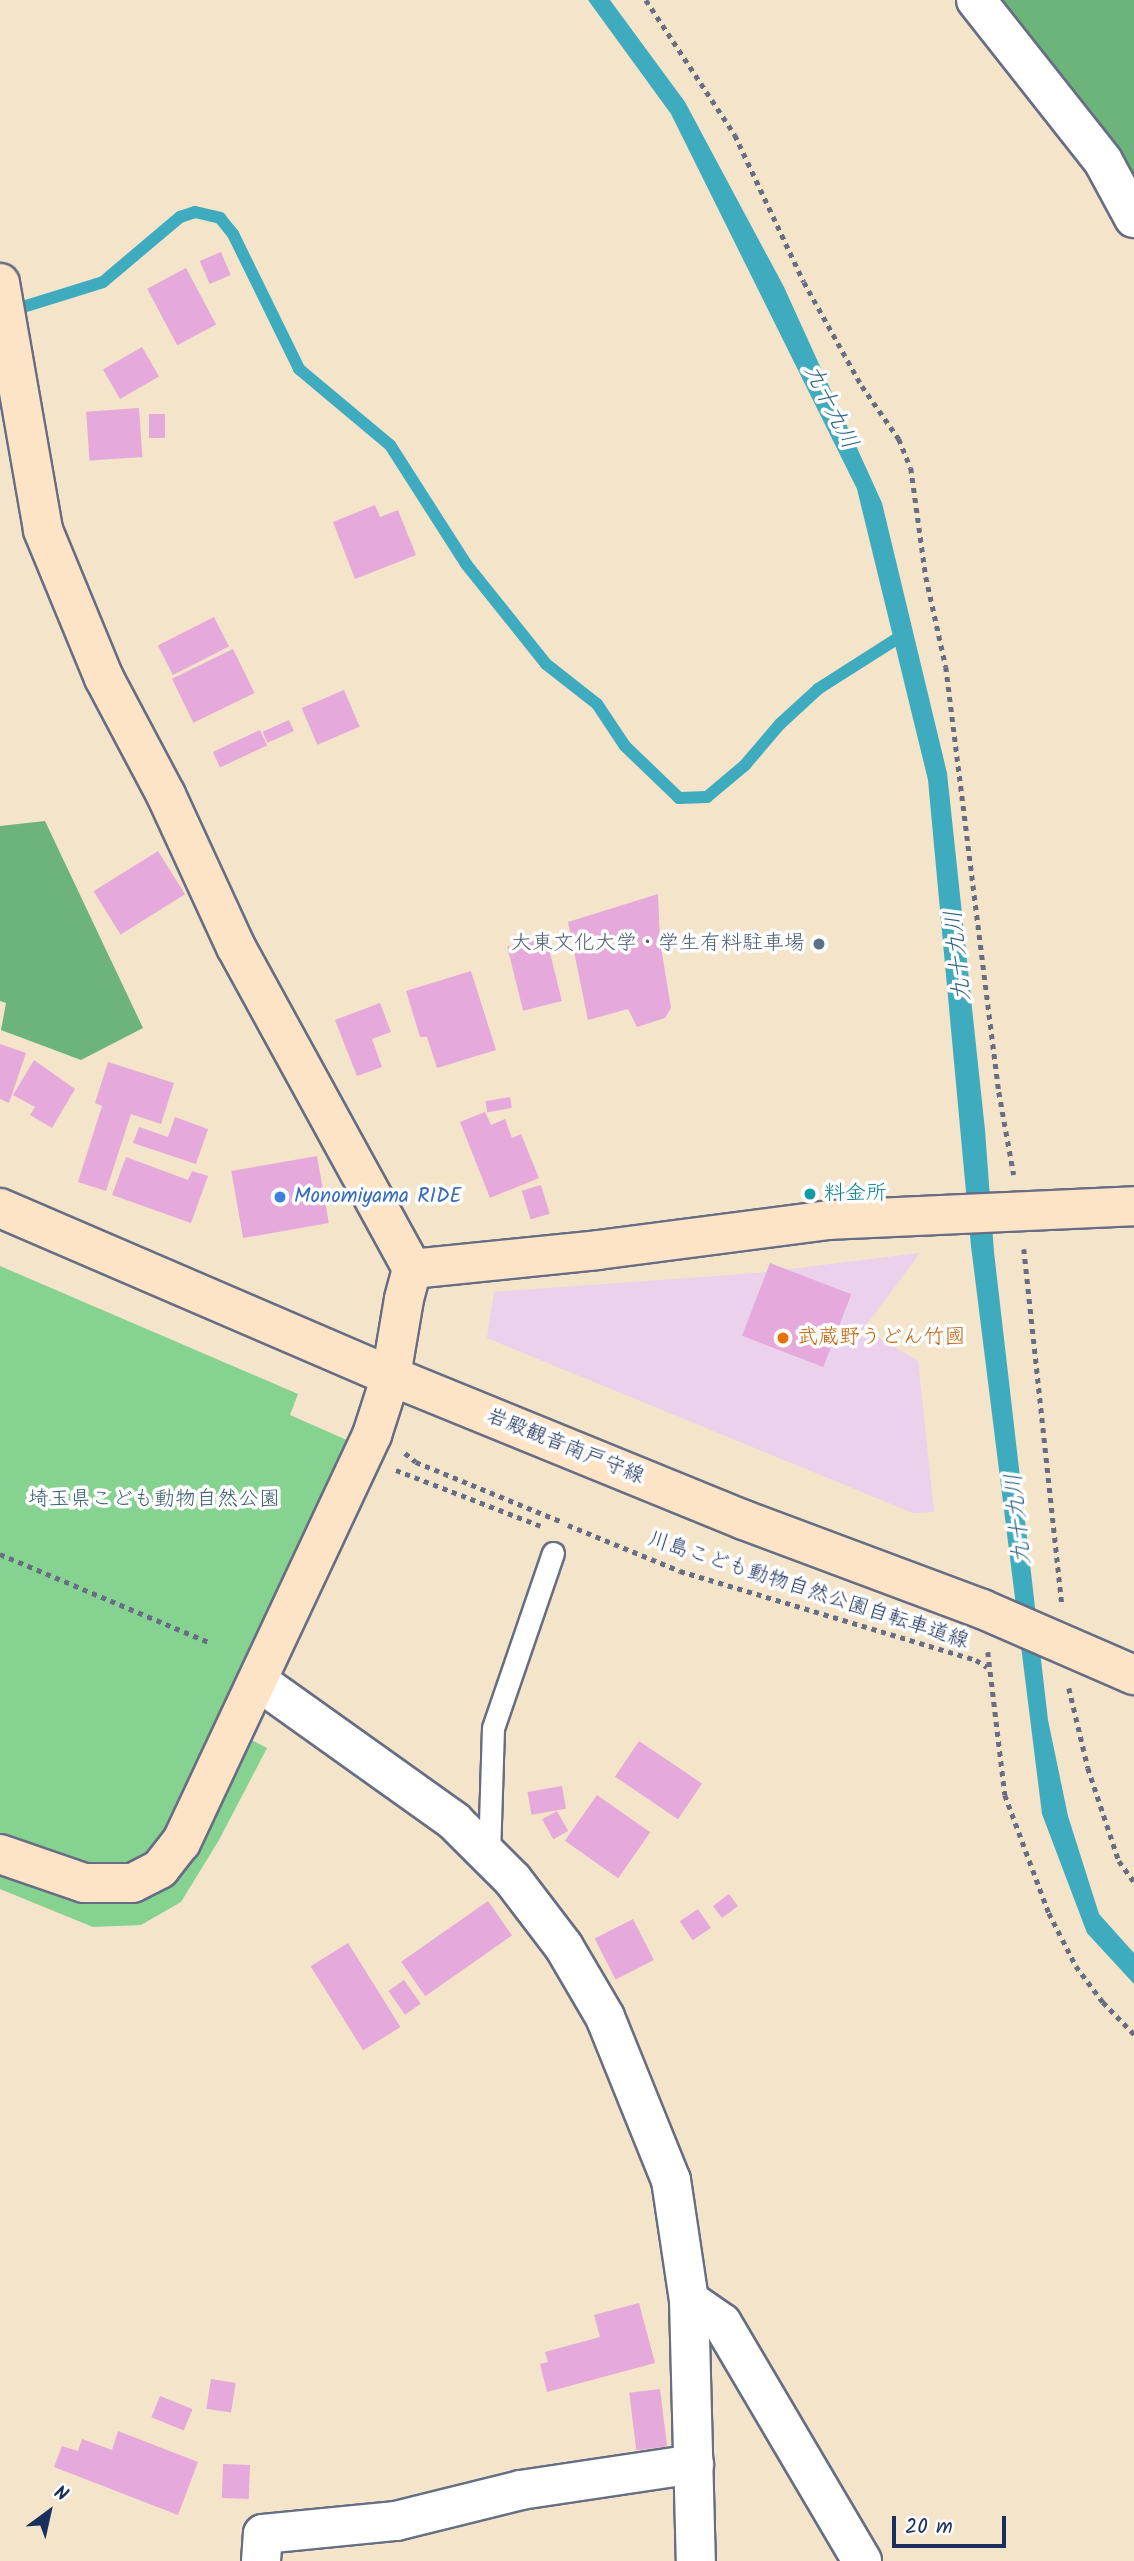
<!DOCTYPE html>
<meta charset="utf-8">
<style>
body{margin:0}
#map{position:relative;width:1134px;height:2561px;overflow:hidden;background:#f3e4ca;font-family:Kalam,"Klee One",sans-serif}
div>[style]{position:absolute}
[style*='--x']{left:calc(var(--x)*1px);top:calc(var(--y)*1px);width:calc(var(--w)*1px);rotate:calc(var(--a)*1deg)}
.built>*{inset:0;background:#ebd1eb}
.green>*{inset:0;background:#86d290}
.forest>*{inset:0;background:#6cb47a}
.water>*{inset:0;background:#3fabbe}
.stream>*{height:12px;margin:-6px;padding:0 6px;transform-origin:6px;border-radius:6px;background:#3fabbe}
.building>*{inset:0;background:#e5aadb;transform-origin:0 0}
.path>*{height:4.5px;margin-top:-2.25px;transform-origin:0;background:repeating-linear-gradient(90deg,#676e84 0 5px,transparent 0 10px)}
.roads{filter:drop-shadow(2px 0 #676e84) drop-shadow(-2px 0 #676e84) drop-shadow(0 2px #676e84) drop-shadow(0 -2px #676e84)}
.lane>*{height:21px;margin:-10.5px;padding:0 10.5px;transform-origin:10.5px;border-radius:10.5px;background:#fff}
.street>*{height:38px;margin:-19px;padding:0 19px;transform-origin:19px;border-radius:19px;background:#fff}
.secondary>*{height:38px;margin:-19px;padding:0 19px;transform-origin:19px;border-radius:19px;background:#fee4c6}
.dots>*{width:19px;height:19px;translate:-50% -50%;box-sizing:border-box;border:4px solid #fff;border-radius:50%}
span{translate:-50% -50%;white-space:nowrap;text-align:center;line-height:1.15;-webkit-text-stroke:7px #fff;paint-order:stroke}
.service-label{font-size:21px;color:#4e5e75}
.right{translate:-100% -50%;text-align:right}
.culture-label{font-size:21px;color:#0d838f}
.left{translate:0 -50%;text-align:left}
.shop-label{font-size:21px;color:#366cbe}
.food-label{font-size:21px;color:#c56008}
.street-label{font-size:21px;color:#1b2f5e}
.park-label{font-size:21px;color:#3b606d}
.water-label{font-size:23px;color:#296184;font-style:italic}
.north{position:absolute;left:14px;top:2477px;width:70px;height:70px;-webkit-text-stroke:5px #fff;paint-order:stroke;rotate:33deg;font-size:19px;font-weight:700;line-height:28px;text-align:center;color:#1b2f5e}
.north::after{content:'';display:block;margin:auto;width:24px;height:32px;background:#1b2f5e;clip-path:polygon(50% 0,100% 100%,50% 72%,0 100%)}
.scale{position:absolute;left:892px;top:2516px;width:114px;height:32px;box-sizing:border-box;border:4px solid #1b2f5e;border-top:0;padding-left:9px;font-size:21px;line-height:24px;white-space:nowrap;color:#1b2f5e;-webkit-text-stroke:5px #fff;paint-order:stroke}
</style>
<div id="map">
<div class="built">
<div style="clip-path:polygon(920px 1253px,864px 1328px,918px 1361px,934px 1512px,913px 1513px,487px 1338px,494px 1292px,757px 1273px)"></div>
</div>
<div class="green">
<div style="clip-path:polygon(0 1266px,298px 1394px,290px 1415px,349px 1441px,224px 1726px,267px 1748px,219px 1840px,181px 1902px,141px 1925px,93px 1927px,0 1889px)"></div>
</div>
<div class="forest">
<div style="clip-path:polygon(999px 0,1134px 0,1134px 188px)"></div>
<div style="clip-path:polygon(45px 821px,143px 1028px,81px 1060px,1px 1030px,6px 1003px,0 1001px,0 826px)"></div>
</div>
<div class="water">
<div style="clip-path:polygon(588px 0,610px 0,685px 102px,784px 287px,882px 503px,947px 773px,985px 1130px,994px 1252px,1048px 1720px,1068px 1816px,1099px 1914px,1134px 1953px,1134px 1984px,1087px 1933px,1042px 1814px,971px 1246px,928px 780px,857px 489px,671px 114px)"></div>
</div>
<div class="stream">
<div style="--x:10;--y:311;--w:97;--a:-17.3"></div>
<div style="--x:103;--y:282;--w:101;--a:-40.2"></div>
<div style="--x:180;--y:217;--w:16;--a:-18"></div>
<div style="--x:195;--y:212;--w:26;--a:13"></div>
<div style="--x:220;--y:218;--w:21;--a:51"></div>
<div style="--x:233;--y:234;--w:150;--a:63.9"></div>
<div style="--x:299;--y:369;--w:119;--a:39.9"></div>
<div style="--x:390;--y:445;--w:141;--a:57.4"></div>
<div style="--x:466;--y:564;--w:128;--a:51.3"></div>
<div style="--x:546;--y:664;--w:65;--a:38.1"></div>
<div style="--x:597;--y:704;--w:50;--a:56.3"></div>
<div style="--x:625;--y:746;--w:75;--a:43.9"></div>
<div style="--x:679;--y:798;--w:28;--a:-2"></div>
<div style="--x:707;--y:797;--w:50;--a:-40.1"></div>
<div style="--x:745;--y:765;--w:54;--a:-49.5"></div>
<div style="--x:780;--y:724;--w:52;--a:-42.6"></div>
<div style="--x:818;--y:689;--w:104;--a:-32.5"></div>
</div>
<div class="building">
<div style="left:221px;top:252px;width:25px;height:23px;rotate:67deg"></div>
<div style="left:186px;top:268px;width:64px;height:44px;rotate:62deg"></div>
<div style="left:142px;top:347px;width:34px;height:45px;rotate:60deg"></div>
<div style="left:139px;top:408px;width:49px;height:53px;rotate:86deg"></div>
<div style="left:149px;top:414px;width:16px;height:24px"></div>
<div style="clip-path:polygon(375px 505px,380px 517px,398px 510px,416px 555px,355px 579px,333px 522px)"></div>
<div style="left:214px;top:617px;width:33px;height:63px;rotate:63deg"></div>
<div style="left:233px;top:649px;width:49px;height:68px;rotate:64deg"></div>
<div style="left:344px;top:690px;width:40px;height:46px;rotate:67deg"></div>
<div style="left:289px;top:720px;width:12px;height:29px;rotate:66deg"></div>
<div style="left:260px;top:730px;width:17px;height:52px;rotate:65deg"></div>
<div style="left:158px;top:851px;width:51px;height:76px;rotate:58deg"></div>
<div style="clip-path:polygon(658px 894px,660px 941px,671px 1008px,665px 1018px,637px 1027px,628px 1009px,588px 1020px,568px 922px)"></div>
<div style="left:546px;top:937px;width:66px;height:40px;rotate:76deg"></div>
<div style="clip-path:polygon(471px 971px,496px 1050px,437px 1068px,427px 1037px,420px 1037px,406px 991px)"></div>
<div style="clip-path:polygon(380px 1003px,391px 1032px,372px 1039px,382px 1067px,357px 1076px,335px 1020px)"></div>
<div style="clip-path:polygon(0 1044px,26px 1053px,9px 1103px,0 1099px)"></div>
<div style="clip-path:polygon(34px 1060px,75px 1089px,52px 1128px,30px 1115px,35px 1107px,13px 1095px)"></div>
<div style="clip-path:polygon(108px 1062px,174px 1083px,161px 1124px,131px 1114px,106px 1191px,78px 1182px,102px 1106px,95px 1103px)"></div>
<div style="left:510px;top:1097px;width:11px;height:25px;rotate:80deg"></div>
<div style="clip-path:polygon(485px 1112px,491px 1125px,505px 1119px,512px 1138px,521px 1134px,539px 1178px,490px 1198px,460px 1122px)"></div>
<div style="clip-path:polygon(175px 1117px,208px 1129px,196px 1164px,133px 1143px,139px 1127px,168px 1137px)"></div>
<div style="left:317px;top:1156px;width:68px;height:87px;rotate:80deg"></div>
<div style="clip-path:polygon(126px 1157px,188px 1180px,192px 1171px,208px 1176px,191px 1223px,112px 1195px)"></div>
<div style="left:541px;top:1185px;width:30px;height:20px;rotate:73deg"></div>
<div style="left:814px;top:1185px;width:16px;height:11px;rotate:75deg"></div>
<div style="left:770px;top:1263px;width:87px;height:78px;rotate:21deg"></div>
<div style="left:639px;top:1741px;width:76px;height:43px;rotate:34deg"></div>
<div style="left:562px;top:1786px;width:23px;height:35px;rotate:80deg"></div>
<div style="left:597px;top:1795px;width:65px;height:56px;rotate:35deg"></div>
<div style="left:557px;top:1811px;width:23px;height:17px;rotate:61deg"></div>
<div style="left:729px;top:1894px;width:15px;height:20px;rotate:53deg"></div>
<div style="left:488px;top:1901px;width:42px;height:106px;rotate:55deg"></div>
<div style="left:698px;top:1909px;width:23px;height:22px;rotate:56deg"></div>
<div style="left:633px;top:1919px;width:46px;height:43px;rotate:63deg"></div>
<div style="left:348px;top:1943px;width:99px;height:44px;rotate:58deg"></div>
<div style="left:404px;top:1980px;width:29px;height:19px;rotate:55deg"></div>
<div style="clip-path:polygon(639px 2303px,655px 2363px,547px 2392px,540px 2364px,548px 2362px,545px 2352px,600px 2337px,594px 2315px)"></div>
<div style="left:211px;top:2379px;width:25px;height:30px;rotate:9deg"></div>
<div style="left:660px;top:2389px;width:58px;height:31px;rotate:83deg"></div>
<div style="left:160px;top:2396px;width:35px;height:23px;rotate:22deg"></div>
<div style="clip-path:polygon(118px 2431px,198px 2462px,178px 2515px,54px 2467px,62px 2446px,78px 2451px,82px 2439px,112px 2450px)"></div>
<div style="left:223px;top:2464px;width:27px;height:34px;rotate:2deg"></div>
</div>
<div class="path">
<div style="--x:646;--y:0;--w:162;--a:56.6"></div>
<div style="--x:735;--y:135;--w:162;--a:64.9"></div>
<div style="--x:804;--y:282;--w:119;--a:60.9"></div>
<div style="--x:862;--y:386;--w:65;--a:55.1"></div>
<div style="--x:899;--y:439;--w:31;--a:68"></div>
<div style="--x:911;--y:468;--w:110;--a:82.2"></div>
<div style="--x:926;--y:577;--w:92;--a:77.5"></div>
<div style="--x:946;--y:667;--w:428;--a:82.9"></div>
<div style="--x:999;--y:1092;--w:84;--a:79.8"></div>
<div style="--x:1024;--y:1249;--w:356;--a:83.9"></div>
<div style="--x:405;--y:1453;--w:14;--a:39"></div>
<div style="--x:416;--y:1462;--w:156;--a:22.3"></div>
<div style="--x:396;--y:1470;--w:155;--a:21.1"></div>
<div style="--x:568;--y:1525;--w:121;--a:22.3"></div>
<div style="--x:680;--y:1571;--w:309;--a:16.7"></div>
<div style="--x:976;--y:1660;--w:13;--a:32"></div>
<div style="--x:0;--y:1554;--w:226;--a:22.9"></div>
<div style="--x:988;--y:1652;--w:144;--a:83.2"></div>
<div style="--x:1005;--y:1795;--w:126;--a:69.6"></div>
<div style="--x:1049;--y:1913;--w:59;--a:63"></div>
<div style="--x:1076;--y:1966;--w:45;--a:53.1"></div>
<div style="--x:1103;--y:2002;--w:45;--a:45.9"></div>
<div style="--x:1069;--y:1688;--w:82;--a:76.6"></div>
<div style="--x:1088;--y:1768;--w:98;--a:71.6"></div>
<div style="--x:1119;--y:1861;--w:26;--a:54"></div>
</div>
<div class="roads">
<div class="lane">
<div style="--x:489;--y:1855;--w:127;--a:-88.2"></div>
<div style="--x:493;--y:1728;--w:185;--a:-71.1"></div>
</div>
<div class="street">
<div style="--x:976;--y:0;--w:205;--a:51.7"></div>
<div style="--x:1103;--y:161;--w:65;--a:61.5"></div>
<div style="--x:258;--y:1681;--w:241;--a:35.5"></div>
<div style="--x:454;--y:1821;--w:83;--a:45"></div>
<div style="--x:513;--y:1880;--w:84;--a:52.7"></div>
<div style="--x:564;--y:1947;--w:81;--a:59.6"></div>
<div style="--x:605;--y:2017;--w:176;--a:68"></div>
<div style="--x:671;--y:2180;--w:121;--a:81.5"></div>
<div style="--x:689;--y:2300;--w:261;--a:88.5"></div>
<div style="--x:689;--y:2300;--w:40;--a:34.9"></div>
<div style="--x:722;--y:2323;--w:276;--a:59.5"></div>
<div style="--x:261;--y:2561;--w:27;--a:-86"></div>
<div style="--x:263;--y:2534;--w:134;--a:-5.6"></div>
<div style="--x:396;--y:2521;--w:129;--a:-13.9"></div>
<div style="--x:521;--y:2490;--w:175;--a:-8.5"></div>
</div>
<div class="secondary">
<div style="--x:0;--y:283;--w:251;--a:80.1"></div>
<div style="--x:43;--y:530;--w:160;--a:67.6"></div>
<div style="--x:104;--y:678;--w:132;--a:62.1"></div>
<div style="--x:166;--y:795;--w:167;--a:65.3"></div>
<div style="--x:236;--y:947;--w:367;--a:61.3"></div>
<div style="--x:412;--y:1269;--w:31;--a:105"></div>
<div style="--x:404;--y:1299;--w:78;--a:99.6"></div>
<div style="--x:391;--y:1376;--w:62;--a:107.9"></div>
<div style="--x:372;--y:1435;--w:450;--a:115.1"></div>
<div style="--x:181;--y:1842;--w:34;--a:128"></div>
<div style="--x:160;--y:1869;--w:31;--a:153"></div>
<div style="--x:132;--y:1883;--w:48;--a:180"></div>
<div style="--x:84;--y:1883;--w:89;--a:-161"></div>
<div style="--x:0;--y:1208;--w:426;--a:23.3"></div>
<div style="--x:391;--y:1376;--w:381;--a:22.2"></div>
<div style="--x:744;--y:1520;--w:254;--a:20.5"></div>
<div style="--x:982;--y:1609;--w:166;--a:23.5"></div>
<div style="--x:412;--y:1269;--w:187;--a:-5.8"></div>
<div style="--x:598;--y:1250;--w:233;--a:-7.4"></div>
<div style="--x:829;--y:1220;--w:305;--a:-2.6"></div>
</div>
</div>
<div class="dots">
<div style="left:819px;top:944px;background:#5c6f8a"></div>
<div style="left:810px;top:1194px;background:#0f9aa8"></div>
<div style="left:280px;top:1197px;background:#3f7fe0"></div>
<div style="left:783px;top:1338px;background:#e8710a"></div>
</div>
<div class="service-label">
<span class="right" style="left:805px;top:944px">大東文化大学・学生有料駐車場</span>
</div>
<div class="culture-label">
<span class="left" style="left:824px;top:1194px">料金所</span>
</div>
<div class="shop-label">
<span class="left" style="left:294px;top:1197px">Monomiyama RIDE</span>
</div>
<div class="food-label">
<span class="left" style="left:797px;top:1338px">武蔵野うどん竹國</span>
</div>
<div class="street-label">
<span style="left:565px;top:1447px;rotate:22deg">岩殿観音南戸守線</span>
<span style="left:808px;top:1591px;rotate:18deg">川島こども動物自然公園自転車道線</span>
</div>
<div class="park-label">
<span style="left:154px;top:1500px">埼玉県こども動物自然公園</span>
</div>
<div class="water-label">
<span style="left:830px;top:407px;rotate:63deg">九十九川</span>
<span style="left:959px;top:956px;rotate:-96deg">九十九川</span>
<span style="left:1019px;top:1519px;rotate:-96deg">九十九川</span>
</div>
<div class="north">N</div>
<div class="scale">20 m</div>
</div>
